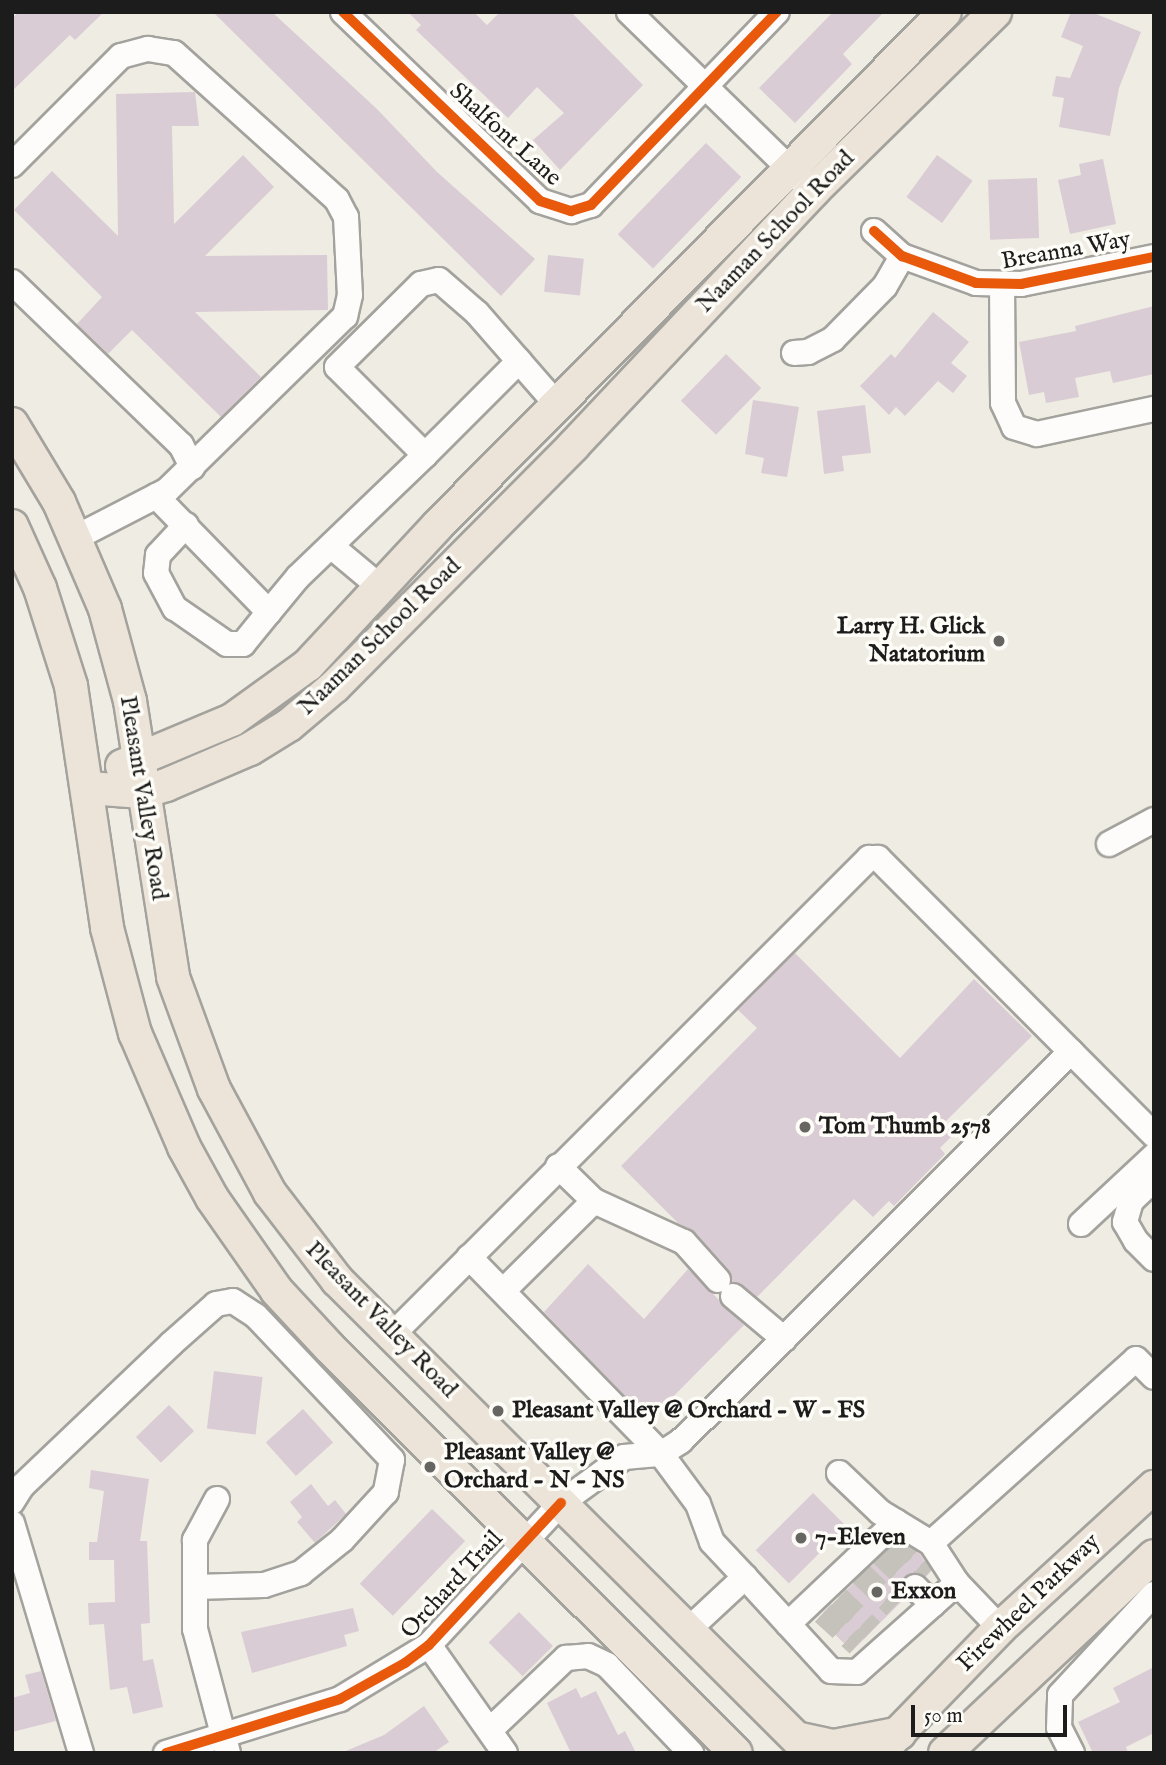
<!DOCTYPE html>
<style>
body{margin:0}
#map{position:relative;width:1166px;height:1765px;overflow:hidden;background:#efece3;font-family:"IM FELL English",serif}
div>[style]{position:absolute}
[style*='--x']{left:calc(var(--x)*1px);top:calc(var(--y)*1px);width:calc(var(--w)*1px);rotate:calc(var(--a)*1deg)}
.building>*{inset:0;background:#daccd4;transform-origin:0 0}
.minor-tunnel>*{height:24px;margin-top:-12px;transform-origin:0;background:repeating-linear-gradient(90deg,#c5c2bb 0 24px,transparent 0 36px)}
.roads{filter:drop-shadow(2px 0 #a3a29d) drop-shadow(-2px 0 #a3a29d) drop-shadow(0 2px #a3a29d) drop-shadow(0 -2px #a3a29d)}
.minor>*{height:24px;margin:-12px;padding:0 12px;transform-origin:12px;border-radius:12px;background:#fdfcfb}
.major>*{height:32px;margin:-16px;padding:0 16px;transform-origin:16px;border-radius:16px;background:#ece4d9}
.cycleway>*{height:10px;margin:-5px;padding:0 5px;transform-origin:5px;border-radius:5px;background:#e8590c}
.dots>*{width:19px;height:19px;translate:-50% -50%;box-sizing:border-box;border:4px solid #fdfcf7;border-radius:50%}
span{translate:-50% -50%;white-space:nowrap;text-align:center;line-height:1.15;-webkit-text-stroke:7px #fdfcf7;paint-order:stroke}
.street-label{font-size:24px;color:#1c1c1c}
.poi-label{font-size:24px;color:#1c1c1c;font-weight:700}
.right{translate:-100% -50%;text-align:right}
.left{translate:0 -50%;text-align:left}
.frame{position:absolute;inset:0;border:14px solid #1c1c1c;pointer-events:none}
.scale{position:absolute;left:911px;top:1705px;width:156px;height:32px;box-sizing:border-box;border:4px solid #1c1c1c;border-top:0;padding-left:9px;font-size:21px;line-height:24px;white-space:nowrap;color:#1c1c1c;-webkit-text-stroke:5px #fdfcf7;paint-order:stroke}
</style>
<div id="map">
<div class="building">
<div style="clip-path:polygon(19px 12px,104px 12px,75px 40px,70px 35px,12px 91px,12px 18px)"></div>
<div style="clip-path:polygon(213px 12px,272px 12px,377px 109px,437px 172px,535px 259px,501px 296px)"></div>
<div style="clip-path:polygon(408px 12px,474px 12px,487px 25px,500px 12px,571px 12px,643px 85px,560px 170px,533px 140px,564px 113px,537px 87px,508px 118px,416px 30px,421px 25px)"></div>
<div style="clip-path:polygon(833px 12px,884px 12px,843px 54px,852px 64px,795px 123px,759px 88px)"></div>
<div style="clip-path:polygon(1071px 12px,1091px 12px,1141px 32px,1119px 88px,1110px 136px,1059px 127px,1064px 98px,1052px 96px,1056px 76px,1070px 78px,1083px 46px,1061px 37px)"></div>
<div style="clip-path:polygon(195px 92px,199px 126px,172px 126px,174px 224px,243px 155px,274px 187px,205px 256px,327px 255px,328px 310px,195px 312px,261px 377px,221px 417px,132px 330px,108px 354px,77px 324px,102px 297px,14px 210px,52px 171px,118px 236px,116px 94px)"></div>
<div style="left:706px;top:143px;width:49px;height:127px;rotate:44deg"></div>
<div style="left:937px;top:155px;width:44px;height:52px;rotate:36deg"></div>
<div style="clip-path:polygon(1103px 159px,1116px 224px,1070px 234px,1058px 180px,1081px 175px,1079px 164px)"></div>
<div style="left:1037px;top:178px;width:60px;height:49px;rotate:88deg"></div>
<div style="left:548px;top:255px;width:36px;height:37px;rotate:6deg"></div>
<div style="clip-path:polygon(1154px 306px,1154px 374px,1113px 383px,1110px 371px,1075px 378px,1079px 397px,1046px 403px,1044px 392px,1029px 395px,1019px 342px,1076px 331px,1075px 326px)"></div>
<div style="clip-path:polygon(933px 312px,969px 342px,951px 363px,967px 376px,953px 393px,938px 381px,905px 416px,896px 407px,889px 415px,860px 386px,891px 354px,895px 358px)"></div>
<div style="left:726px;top:354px;width:49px;height:65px;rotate:44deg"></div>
<div style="clip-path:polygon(753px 400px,799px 407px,787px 477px,761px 473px,764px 458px,745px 454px)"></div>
<div style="clip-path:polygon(865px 405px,871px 453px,842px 456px,844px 471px,824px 474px,817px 411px)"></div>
<div style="clip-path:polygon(795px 953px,900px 1058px,974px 979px,1032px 1036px,945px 1122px,956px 1132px,940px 1148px,945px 1154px,894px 1206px,889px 1201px,873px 1217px,854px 1199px,757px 1297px,732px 1282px,729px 1270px,695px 1232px,678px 1223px,621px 1166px,757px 1028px,738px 1010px)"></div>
<div style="clip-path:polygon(588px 1264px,644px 1319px,688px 1269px,744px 1325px,649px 1421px,544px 1312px)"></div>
<div style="left:214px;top:1371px;width:49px;height:58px;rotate:7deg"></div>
<div style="left:169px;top:1405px;width:36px;height:46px;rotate:46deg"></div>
<div style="left:303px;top:1409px;width:45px;height:50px;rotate:48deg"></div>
<div style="clip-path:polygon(91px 1470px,149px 1479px,140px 1541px,147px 1541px,150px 1623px,141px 1624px,143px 1661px,153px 1659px,163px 1707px,133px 1714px,127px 1687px,110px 1690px,104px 1624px,89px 1625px,88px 1603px,115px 1602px,114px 1560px,89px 1560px,89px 1542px,97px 1542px,104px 1491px,89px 1488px)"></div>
<div style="clip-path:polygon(311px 1484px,328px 1506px,335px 1500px,346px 1514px,315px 1543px,297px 1522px,302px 1517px,290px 1502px)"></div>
<div style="left:813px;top:1493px;width:47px;height:81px;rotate:45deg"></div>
<div style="left:432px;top:1509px;width:46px;height:104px;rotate:44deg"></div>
<div style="clip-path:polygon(898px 1540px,920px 1554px,931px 1571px,926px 1577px,912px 1573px,904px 1577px,901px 1590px,905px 1598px,852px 1651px,818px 1618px)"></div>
<div style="clip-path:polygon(353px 1608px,359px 1631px,344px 1635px,347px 1646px,252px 1673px,241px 1632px)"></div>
<div style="left:519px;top:1612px;width:48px;height:43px;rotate:45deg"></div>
<div style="clip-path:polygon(1154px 1667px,1154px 1733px,1126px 1747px,1128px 1753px,1093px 1753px,1078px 1722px,1120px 1702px,1113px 1688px)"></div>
<div style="clip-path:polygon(41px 1671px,56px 1721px,12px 1732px,12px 1698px,30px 1693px,25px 1675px)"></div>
<div style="clip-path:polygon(576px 1688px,581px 1698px,596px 1691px,618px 1735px,625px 1731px,636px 1753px,571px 1753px,547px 1703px)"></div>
<div style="clip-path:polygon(424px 1706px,449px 1742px,433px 1753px,341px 1753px,384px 1735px)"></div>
</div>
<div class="minor-tunnel">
<div style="--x:897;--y:1538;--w:47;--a:44.1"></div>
<div style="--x:881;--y:1554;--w:47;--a:44.1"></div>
<div style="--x:861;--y:1574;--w:47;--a:44.1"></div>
<div style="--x:838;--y:1598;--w:47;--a:44.1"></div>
<div style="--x:823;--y:1613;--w:47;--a:42.4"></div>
</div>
<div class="roads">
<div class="minor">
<div style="--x:343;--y:12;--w:273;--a:43.8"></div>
<div style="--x:540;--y:201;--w:33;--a:18"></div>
<div style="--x:571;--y:211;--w:21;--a:-17"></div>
<div style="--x:591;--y:205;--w:268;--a:-46.1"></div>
<div style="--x:629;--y:12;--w:240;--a:44.3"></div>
<div style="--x:12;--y:165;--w:154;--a:-45"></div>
<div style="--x:121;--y:56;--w:28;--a:-15"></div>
<div style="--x:148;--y:49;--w:26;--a:9"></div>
<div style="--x:174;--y:53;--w:219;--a:42"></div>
<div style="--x:337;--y:200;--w:19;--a:62"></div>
<div style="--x:346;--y:217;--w:78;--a:87.1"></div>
<div style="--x:350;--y:295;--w:22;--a:103"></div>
<div style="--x:345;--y:316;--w:250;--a:135.6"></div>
<div style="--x:166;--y:491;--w:102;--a:152.7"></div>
<div style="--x:874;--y:231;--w:38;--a:42"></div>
<div style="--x:902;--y:256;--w:79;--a:20"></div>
<div style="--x:976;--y:283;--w:45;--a:1.3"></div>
<div style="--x:1021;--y:284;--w:136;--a:-11.5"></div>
<div style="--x:12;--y:282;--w:235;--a:44"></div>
<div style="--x:181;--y:445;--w:25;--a:63"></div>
<div style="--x:1002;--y:285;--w:118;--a:89.5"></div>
<div style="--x:1003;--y:403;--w:26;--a:65"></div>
<div style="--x:1014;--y:427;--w:24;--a:17"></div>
<div style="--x:1037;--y:434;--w:120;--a:-12.1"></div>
<div style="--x:794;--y:353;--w:14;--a:-4"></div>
<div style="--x:808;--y:352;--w:28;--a:-27"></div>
<div style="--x:833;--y:339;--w:74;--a:-45.5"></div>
<div style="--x:885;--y:286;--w:34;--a:-60"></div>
<div style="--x:425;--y:455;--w:133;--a:-45"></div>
<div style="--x:156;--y:496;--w:162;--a:45.8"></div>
<div style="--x:269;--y:612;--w:45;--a:-50.4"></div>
<div style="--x:298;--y:577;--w:176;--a:-43.8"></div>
<div style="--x:425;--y:455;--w:124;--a:-135"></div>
<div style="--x:337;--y:367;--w:118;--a:-44.7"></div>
<div style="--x:421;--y:284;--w:18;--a:-13"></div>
<div style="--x:439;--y:280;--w:50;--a:41"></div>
<div style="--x:477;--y:313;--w:123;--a:48.9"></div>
<div style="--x:186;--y:525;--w:41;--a:133"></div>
<div style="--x:158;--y:555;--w:18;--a:96"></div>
<div style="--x:156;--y:573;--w:40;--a:62"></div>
<div style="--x:175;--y:608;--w:63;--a:34.7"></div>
<div style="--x:227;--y:644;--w:16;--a:0"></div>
<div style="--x:243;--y:644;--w:41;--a:-50.9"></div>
<div style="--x:331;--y:546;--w:64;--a:39.9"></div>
<div style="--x:1109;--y:844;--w:51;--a:-28.1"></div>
<div style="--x:1154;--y:1179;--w:32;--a:136"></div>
<div style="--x:1131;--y:1201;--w:22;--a:106"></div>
<div style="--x:1125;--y:1222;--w:22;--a:60"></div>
<div style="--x:1136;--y:1241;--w:25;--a:45"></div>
<div style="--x:594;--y:1201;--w:99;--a:24.5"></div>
<div style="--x:684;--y:1242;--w:51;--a:48.2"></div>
<div style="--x:1081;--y:1224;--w:100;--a:-43"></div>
<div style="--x:469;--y:1257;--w:275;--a:45.7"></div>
<div style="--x:661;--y:1454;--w:62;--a:53.5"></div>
<div style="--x:698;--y:1504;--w:40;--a:69.8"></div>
<div style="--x:712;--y:1542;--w:48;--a:46.7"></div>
<div style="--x:503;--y:1291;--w:128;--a:-44.7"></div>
<div style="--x:594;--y:1201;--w:50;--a:-135.8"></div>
<div style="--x:733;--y:1296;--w:67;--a:40.1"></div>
<div style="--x:392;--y:1335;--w:675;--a:-45"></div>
<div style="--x:869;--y:858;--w:9;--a:0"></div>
<div style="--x:878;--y:858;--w:391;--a:45.1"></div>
<div style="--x:839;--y:1473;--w:57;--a:43.6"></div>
<div style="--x:880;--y:1512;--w:60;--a:31.3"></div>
<div style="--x:217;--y:1499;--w:47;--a:118.2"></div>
<div style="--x:195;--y:1540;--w:89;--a:90"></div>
<div style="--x:195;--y:1629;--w:128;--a:75.1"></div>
<div style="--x:12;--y:1502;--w:19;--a:-58"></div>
<div style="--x:22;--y:1486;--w:206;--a:-43.6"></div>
<div style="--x:171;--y:1344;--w:60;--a:-41.6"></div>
<div style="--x:216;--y:1304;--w:17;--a:-10"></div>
<div style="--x:233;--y:1301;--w:27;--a:33"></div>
<div style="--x:256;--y:1316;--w:198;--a:46.6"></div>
<div style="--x:392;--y:1460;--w:33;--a:101"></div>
<div style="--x:386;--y:1492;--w:65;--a:132.5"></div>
<div style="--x:342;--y:1540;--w:53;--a:141.2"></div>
<div style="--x:301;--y:1573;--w:39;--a:162"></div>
<div style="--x:264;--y:1585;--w:69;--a:178.3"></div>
<div style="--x:12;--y:1523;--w:240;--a:73.3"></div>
<div style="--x:957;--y:1583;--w:48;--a:-123"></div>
<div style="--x:931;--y:1543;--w:275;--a:-41.9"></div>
<div style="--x:1136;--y:1359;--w:25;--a:45"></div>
<div style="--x:915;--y:1587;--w:25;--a:45"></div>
<div style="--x:788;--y:1624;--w:149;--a:-43.4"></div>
<div style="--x:688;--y:1630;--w:78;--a:-42.9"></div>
<div style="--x:745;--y:1577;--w:127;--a:47.5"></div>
<div style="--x:831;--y:1671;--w:26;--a:2"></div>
<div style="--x:857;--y:1672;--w:134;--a:-41.7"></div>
<div style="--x:957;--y:1583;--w:62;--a:46.3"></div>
<div style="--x:429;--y:1645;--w:132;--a:54.9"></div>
<div style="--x:490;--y:1730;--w:105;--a:-43.5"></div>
<div style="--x:566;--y:1658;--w:22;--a:-5"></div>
<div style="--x:588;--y:1656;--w:21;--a:25"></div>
<div style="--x:607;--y:1665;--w:122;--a:46.3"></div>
<div style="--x:166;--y:1753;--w:182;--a:-17.2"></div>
<div style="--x:340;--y:1699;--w:104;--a:-31.2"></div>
<div style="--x:429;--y:1645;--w:194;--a:-47.1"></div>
<div style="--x:561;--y:1503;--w:78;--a:-36.1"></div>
<div style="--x:624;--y:1457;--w:37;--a:-5"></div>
<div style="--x:661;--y:1454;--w:24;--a:-33"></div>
<div style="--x:681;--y:1441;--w:551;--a:-44.93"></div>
<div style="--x:1072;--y:1753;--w:28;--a:-117"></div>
<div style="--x:1059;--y:1728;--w:33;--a:-88"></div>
<div style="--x:1060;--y:1695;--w:138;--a:-47.1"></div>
</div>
<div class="major">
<div style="--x:12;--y:424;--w:91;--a:58.9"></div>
<div style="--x:59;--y:502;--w:116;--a:66.7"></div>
<div style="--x:105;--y:609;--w:95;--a:74.8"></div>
<div style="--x:130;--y:701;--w:279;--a:81.1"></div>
<div style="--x:173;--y:977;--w:119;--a:69.9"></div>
<div style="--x:214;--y:1089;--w:118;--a:61.7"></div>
<div style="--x:270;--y:1193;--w:110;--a:52.4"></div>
<div style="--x:337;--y:1280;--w:670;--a:44.94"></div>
<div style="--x:12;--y:526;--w:68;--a:65.7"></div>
<div style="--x:40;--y:588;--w:103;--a:72.4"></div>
<div style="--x:71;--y:686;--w:245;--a:81.5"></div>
<div style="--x:107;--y:928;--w:109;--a:75.1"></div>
<div style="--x:135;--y:1033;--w:124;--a:66.7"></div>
<div style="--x:184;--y:1147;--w:58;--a:61.2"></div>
<div style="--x:212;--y:1198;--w:113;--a:55"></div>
<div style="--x:277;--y:1291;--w:78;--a:47.1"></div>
<div style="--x:330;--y:1348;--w:573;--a:44.93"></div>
<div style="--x:122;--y:766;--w:119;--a:-22.7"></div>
<div style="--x:232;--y:720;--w:94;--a:-35.9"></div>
<div style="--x:308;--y:665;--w:191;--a:-47.1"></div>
<div style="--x:438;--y:525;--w:721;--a:-45.34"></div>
<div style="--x:89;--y:788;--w:53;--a:4.3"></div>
<div style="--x:142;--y:792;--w:25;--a:-16"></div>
<div style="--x:166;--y:785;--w:91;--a:-23.2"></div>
<div style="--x:250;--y:749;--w:46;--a:-31.6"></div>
<div style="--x:289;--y:725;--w:60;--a:-40.3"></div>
<div style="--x:335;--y:686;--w:338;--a:-45.2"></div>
<div style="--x:573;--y:446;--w:352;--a:-46.7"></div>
<div style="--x:814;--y:190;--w:254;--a:-44.5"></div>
<div style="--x:800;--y:1739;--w:35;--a:12"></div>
<div style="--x:834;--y:1746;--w:67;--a:-11.1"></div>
<div style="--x:879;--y:1753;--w:174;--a:-45.9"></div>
<div style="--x:1000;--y:1628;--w:209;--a:-42.5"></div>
<div style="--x:945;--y:1753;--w:287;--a:-43.3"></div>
</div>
</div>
<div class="cycleway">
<div style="--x:343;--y:12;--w:273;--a:43.8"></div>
<div style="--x:540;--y:201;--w:33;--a:18"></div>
<div style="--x:571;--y:211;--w:21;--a:-17"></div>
<div style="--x:591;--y:205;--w:268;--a:-46.1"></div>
<div style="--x:874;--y:231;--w:38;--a:42"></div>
<div style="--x:902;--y:256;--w:79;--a:20"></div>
<div style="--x:976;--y:283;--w:45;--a:1.3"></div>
<div style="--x:1021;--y:284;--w:136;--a:-11.5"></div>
<div style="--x:166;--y:1753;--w:182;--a:-17.2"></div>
<div style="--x:340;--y:1699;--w:74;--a:-29"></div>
<div style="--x:405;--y:1663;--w:30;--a:-37"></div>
<div style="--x:429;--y:1645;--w:194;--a:-47.1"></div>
</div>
<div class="dots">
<div style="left:999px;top:641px;background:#666562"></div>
<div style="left:805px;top:1127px;background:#666562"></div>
<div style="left:498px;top:1411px;background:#666562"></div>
<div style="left:430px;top:1467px;background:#666562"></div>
<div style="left:801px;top:1538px;background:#666562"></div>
<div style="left:877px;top:1592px;background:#666562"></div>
</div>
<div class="street-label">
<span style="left:505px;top:135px;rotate:42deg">Shalfont Lane</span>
<span style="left:776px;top:232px;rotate:-46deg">Naaman School Road</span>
<span style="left:1066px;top:251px;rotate:-10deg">Breanna Way</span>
<span style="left:380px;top:637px;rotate:-44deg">Naaman School Road</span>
<span style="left:143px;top:798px;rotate:81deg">Pleasant Valley Road</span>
<span style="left:381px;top:1320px;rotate:46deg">Pleasant Valley Road</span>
<span style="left:452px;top:1585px;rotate:-47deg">Orchard Trail</span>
<span style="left:1029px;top:1603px;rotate:-44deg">Firewheel Parkway</span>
</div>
<div class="poi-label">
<span class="right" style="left:985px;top:641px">Larry H. Glick<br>Natatorium</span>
<span class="left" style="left:819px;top:1127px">Tom Thumb 2578</span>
<span class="left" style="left:512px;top:1411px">Pleasant Valley @ Orchard - W - FS</span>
<span class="left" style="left:444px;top:1467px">Pleasant Valley @<br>Orchard - N - NS</span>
<span class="left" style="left:815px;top:1538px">7-Eleven</span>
<span class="left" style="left:891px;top:1592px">Exxon</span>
</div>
<div class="frame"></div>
<div class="scale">50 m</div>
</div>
